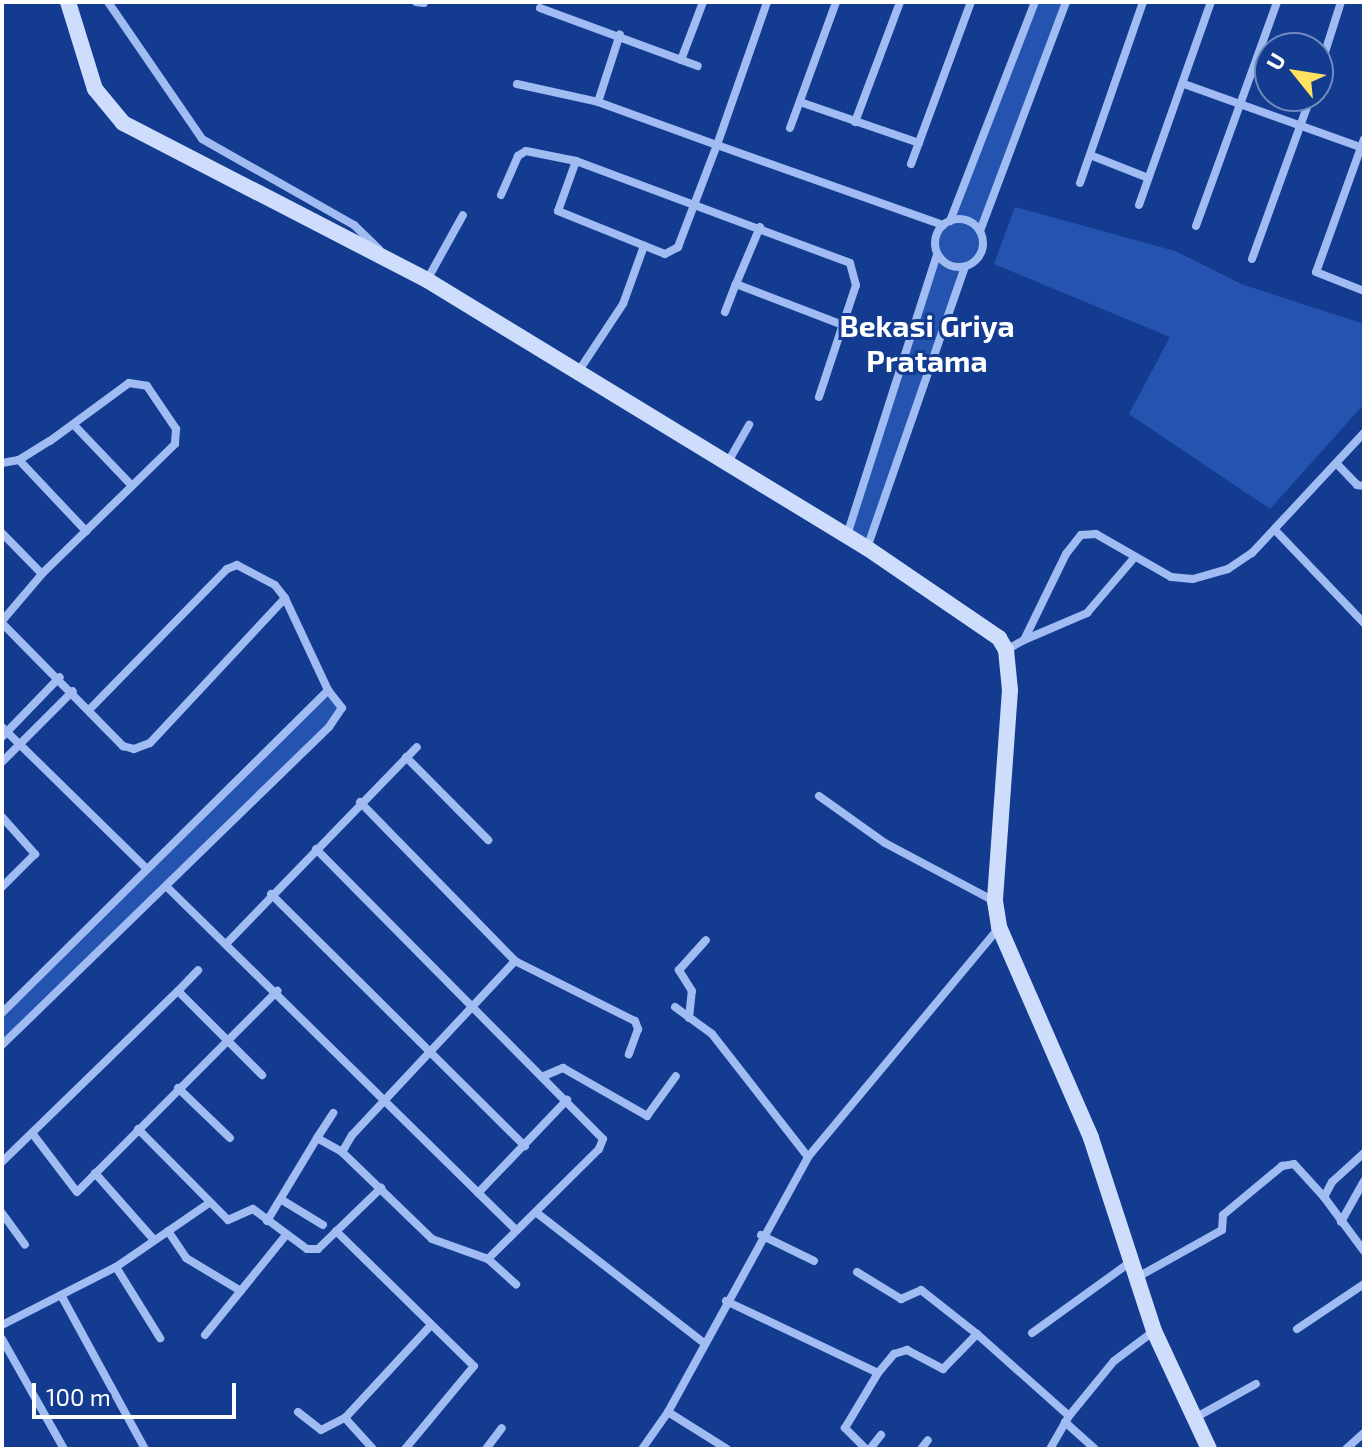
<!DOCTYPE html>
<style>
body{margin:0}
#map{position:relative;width:1366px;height:1451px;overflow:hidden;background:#133c91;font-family:"Exo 2",sans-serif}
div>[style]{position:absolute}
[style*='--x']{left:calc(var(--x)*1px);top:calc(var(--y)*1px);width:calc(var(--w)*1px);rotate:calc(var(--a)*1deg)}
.green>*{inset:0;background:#2554b0}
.street>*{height:8px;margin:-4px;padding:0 4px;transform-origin:4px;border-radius:4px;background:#a0bcf2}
.street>.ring{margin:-4px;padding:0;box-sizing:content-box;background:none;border:8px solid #a0bcf2;border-radius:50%}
.secondary>*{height:16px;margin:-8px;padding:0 8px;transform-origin:8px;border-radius:8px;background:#ceddfc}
span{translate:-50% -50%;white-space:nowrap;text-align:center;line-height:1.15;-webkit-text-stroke:6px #133c91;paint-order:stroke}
.neighbourhood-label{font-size:30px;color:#fff;font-weight:700}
.frame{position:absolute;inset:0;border:4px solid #fff;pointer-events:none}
.north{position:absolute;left:1254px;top:32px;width:80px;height:80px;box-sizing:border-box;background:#133c91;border:2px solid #718abd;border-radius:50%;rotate:300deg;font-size:22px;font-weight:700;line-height:32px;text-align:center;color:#fff}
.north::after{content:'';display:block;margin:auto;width:28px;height:36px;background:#ffe360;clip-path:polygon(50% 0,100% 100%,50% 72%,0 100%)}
.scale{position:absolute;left:32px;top:1383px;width:204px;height:36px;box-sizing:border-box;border:4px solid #fff;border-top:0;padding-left:10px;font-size:24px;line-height:28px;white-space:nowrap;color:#fff;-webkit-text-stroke:6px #133c91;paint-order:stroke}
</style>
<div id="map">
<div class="green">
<div style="clip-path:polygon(1035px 2px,1066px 2px,980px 231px,982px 250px,964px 267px,867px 548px,847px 536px,937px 254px,936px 239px,950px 221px)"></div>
<div style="clip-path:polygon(1015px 207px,1175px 251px,1241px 284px,1364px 324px,1364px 404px,1270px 509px,1129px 414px,1170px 337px,994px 264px)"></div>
<div style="clip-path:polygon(328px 690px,342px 708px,329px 727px,2px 1045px,2px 1013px)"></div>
</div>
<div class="street">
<div style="--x:108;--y:2;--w:166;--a:55.5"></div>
<div style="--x:202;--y:139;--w:175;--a:29.5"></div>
<div style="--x:354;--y:225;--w:35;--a:44"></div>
<div style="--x:416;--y:2;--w:8;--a:7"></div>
<div style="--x:540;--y:8;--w:168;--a:20.2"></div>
<div style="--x:681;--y:60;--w:62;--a:-69.2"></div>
<div style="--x:1318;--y:74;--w:76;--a:-72.3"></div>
<div style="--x:517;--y:84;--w:83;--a:12.5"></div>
<div style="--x:598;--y:102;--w:127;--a:19.9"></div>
<div style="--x:717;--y:145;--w:151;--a:-70.7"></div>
<div style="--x:1184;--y:84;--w:190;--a:19.7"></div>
<div style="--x:598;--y:102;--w:71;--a:-72.1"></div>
<div style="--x:800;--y:102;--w:126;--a:19"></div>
<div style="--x:855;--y:122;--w:128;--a:-69.4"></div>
<div style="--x:790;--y:128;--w:134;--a:-69.9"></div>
<div style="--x:1364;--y:139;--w:141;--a:109.8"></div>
<div style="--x:1316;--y:272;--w:52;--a:21.6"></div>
<div style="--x:1090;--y:155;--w:62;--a:21.6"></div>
<div style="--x:576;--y:161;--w:53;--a:109.8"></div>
<div style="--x:558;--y:211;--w:115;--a:21.9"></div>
<div style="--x:665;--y:254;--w:15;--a:-28"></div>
<div style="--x:678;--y:247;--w:109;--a:-69.1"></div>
<div style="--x:717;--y:145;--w:240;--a:19.5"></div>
<div style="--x:911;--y:164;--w:173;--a:-69.7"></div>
<div style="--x:1080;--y:183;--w:192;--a:-70.8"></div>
<div style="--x:501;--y:195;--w:43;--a:-66.4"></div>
<div style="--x:518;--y:156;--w:9;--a:-32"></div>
<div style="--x:526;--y:151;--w:51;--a:11.3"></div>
<div style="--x:576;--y:161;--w:292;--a:20.4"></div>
<div style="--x:850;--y:263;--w:23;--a:75"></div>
<div style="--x:856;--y:285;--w:118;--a:108.3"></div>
<div style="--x:1139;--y:205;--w:215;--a:-70.5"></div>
<div class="ring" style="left:935px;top:219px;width:40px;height:40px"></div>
<div style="--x:950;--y:221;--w:235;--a:-68.8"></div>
<div style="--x:1196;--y:226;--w:238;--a:-70.1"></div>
<div style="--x:760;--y:227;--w:62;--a:112.8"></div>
<div style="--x:736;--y:284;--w:111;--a:21"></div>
<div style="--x:980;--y:231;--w:245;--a:-69.4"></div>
<div style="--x:1252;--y:259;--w:173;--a:-70.1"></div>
<div style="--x:427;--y:280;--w:74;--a:-61"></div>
<div style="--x:725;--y:312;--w:30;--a:-69"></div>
<div style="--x:578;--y:372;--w:82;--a:-56.5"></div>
<div style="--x:623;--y:304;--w:62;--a:-70.1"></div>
<div style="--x:74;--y:425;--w:84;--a:46.4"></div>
<div style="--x:19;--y:460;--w:98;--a:46.7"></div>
<div style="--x:728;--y:462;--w:43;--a:-60.4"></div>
<div style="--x:2;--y:463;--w:17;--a:-10"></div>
<div style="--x:19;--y:460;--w:36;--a:-32"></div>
<div style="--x:50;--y:441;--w:98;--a:-36.3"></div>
<div style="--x:129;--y:383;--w:18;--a:9"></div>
<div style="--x:147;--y:386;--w:52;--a:56"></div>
<div style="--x:176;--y:429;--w:15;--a:94"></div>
<div style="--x:175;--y:444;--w:186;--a:135.7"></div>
<div style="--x:42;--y:574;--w:62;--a:130.4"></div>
<div style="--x:1337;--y:464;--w:29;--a:46"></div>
<div style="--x:1357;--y:485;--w:7;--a:8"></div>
<div style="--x:1275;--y:530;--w:129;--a:46.3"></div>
<div style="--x:2;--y:533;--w:57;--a:45.7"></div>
<div style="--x:847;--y:535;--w:295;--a:-72.2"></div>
<div style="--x:867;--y:548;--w:298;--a:-70.8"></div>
<div style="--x:2;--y:623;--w:173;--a:45.5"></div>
<div style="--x:123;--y:746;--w:11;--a:15"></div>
<div style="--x:134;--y:749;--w:17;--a:-21"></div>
<div style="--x:150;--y:743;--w:198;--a:-47"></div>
<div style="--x:1024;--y:640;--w:69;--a:-23.2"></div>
<div style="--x:1087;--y:613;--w:72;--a:-49.5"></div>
<div style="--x:1006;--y:650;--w:21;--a:-29"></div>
<div style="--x:1024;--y:640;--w:96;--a:-64"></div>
<div style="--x:1066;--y:554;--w:24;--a:-52"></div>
<div style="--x:1081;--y:535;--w:15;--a:-4"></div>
<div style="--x:1096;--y:534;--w:86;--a:29.8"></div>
<div style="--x:1171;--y:577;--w:22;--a:5"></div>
<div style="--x:1193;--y:579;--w:36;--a:-16"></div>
<div style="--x:1228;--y:569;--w:29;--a:-34"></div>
<div style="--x:1252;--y:553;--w:164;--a:-47"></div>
<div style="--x:2;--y:727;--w:202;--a:44.4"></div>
<div style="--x:2;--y:737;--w:83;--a:-46"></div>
<div style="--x:406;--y:757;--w:117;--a:45.3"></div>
<div style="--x:2;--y:762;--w:100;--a:-45"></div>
<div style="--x:819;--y:796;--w:81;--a:35.5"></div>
<div style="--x:885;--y:843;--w:123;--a:28"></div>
<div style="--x:360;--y:802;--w:222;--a:45.7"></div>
<div style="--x:515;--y:961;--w:238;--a:133.1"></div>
<div style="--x:352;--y:1135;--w:20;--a:120"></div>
<div style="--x:342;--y:1152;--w:125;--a:44"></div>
<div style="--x:432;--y:1239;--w:59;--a:19.7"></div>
<div style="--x:488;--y:1259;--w:38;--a:42"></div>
<div style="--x:2;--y:817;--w:50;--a:48.3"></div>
<div style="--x:35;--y:854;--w:47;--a:135"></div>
<div style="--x:316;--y:849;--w:408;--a:45.3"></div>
<div style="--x:603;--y:1139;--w:11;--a:112"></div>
<div style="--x:599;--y:1149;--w:156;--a:135.3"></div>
<div style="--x:166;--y:886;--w:491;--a:44.5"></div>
<div style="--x:271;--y:894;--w:358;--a:44.8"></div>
<div style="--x:226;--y:944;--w:274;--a:-45.9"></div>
<div style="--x:515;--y:961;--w:134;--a:26.6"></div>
<div style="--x:635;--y:1021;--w:9;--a:69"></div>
<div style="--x:638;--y:1029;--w:27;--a:110"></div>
<div style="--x:178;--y:991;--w:29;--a:-46"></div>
<div style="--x:675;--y:1007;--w:46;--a:36.1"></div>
<div style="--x:712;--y:1034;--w:156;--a:52"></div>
<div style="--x:2;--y:1013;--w:459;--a:-44.7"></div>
<div style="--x:689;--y:1018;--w:27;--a:-84"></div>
<div style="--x:692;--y:991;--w:25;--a:-122"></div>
<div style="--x:679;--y:970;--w:40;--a:-48"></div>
<div style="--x:2;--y:1045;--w:456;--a:-44.2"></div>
<div style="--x:329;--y:727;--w:23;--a:-56"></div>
<div style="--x:342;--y:708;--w:23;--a:-128"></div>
<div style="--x:328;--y:690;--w:102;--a:-115.1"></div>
<div style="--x:285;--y:598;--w:16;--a:-128"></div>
<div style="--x:275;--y:585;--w:43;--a:-152.2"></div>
<div style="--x:237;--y:565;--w:11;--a:158"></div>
<div style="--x:227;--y:569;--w:197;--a:134.4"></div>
<div style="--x:544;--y:1076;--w:21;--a:-23"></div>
<div style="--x:563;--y:1068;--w:97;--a:29.7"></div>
<div style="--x:647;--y:1116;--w:49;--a:-54.1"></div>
<div style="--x:178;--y:1088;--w:72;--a:43.9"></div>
<div style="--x:138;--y:1129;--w:128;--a:45.3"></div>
<div style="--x:228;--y:1220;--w:27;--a:-24"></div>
<div style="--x:253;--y:1209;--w:67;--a:36.5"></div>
<div style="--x:307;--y:1249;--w:11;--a:0"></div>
<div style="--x:318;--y:1249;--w:88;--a:-44.1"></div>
<div style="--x:32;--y:1133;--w:74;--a:52.7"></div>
<div style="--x:77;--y:1192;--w:284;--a:-45.1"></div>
<div style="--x:317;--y:1138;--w:30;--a:-57"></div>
<div style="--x:1364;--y:1153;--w:43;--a:137.8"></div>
<div style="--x:1332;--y:1182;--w:17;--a:118"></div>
<div style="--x:1324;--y:1197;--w:67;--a:53.5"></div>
<div style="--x:2;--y:1162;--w:245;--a:-44.2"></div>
<div style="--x:178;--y:991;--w:119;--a:45"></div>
<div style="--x:95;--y:1173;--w:89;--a:48.6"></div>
<div style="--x:478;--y:1193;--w:129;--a:-46.3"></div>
<div style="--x:282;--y:1200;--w:48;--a:31.4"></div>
<div style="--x:2;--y:1213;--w:39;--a:54"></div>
<div style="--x:537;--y:1213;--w:213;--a:37.9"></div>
<div style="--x:267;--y:1221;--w:97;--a:-58.9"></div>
<div style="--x:317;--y:1138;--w:29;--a:29"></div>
<div style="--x:1341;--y:1222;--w:47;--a:-60.7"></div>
<div style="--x:168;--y:1231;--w:32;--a:56"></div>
<div style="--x:186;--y:1258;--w:64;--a:31"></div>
<div style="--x:336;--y:1231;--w:193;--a:44.4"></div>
<div style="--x:474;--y:1366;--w:108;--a:129.7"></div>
<div style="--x:761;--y:1235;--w:59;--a:26.1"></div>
<div style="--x:116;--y:1267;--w:84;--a:58.2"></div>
<div style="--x:857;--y:1272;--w:52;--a:31.5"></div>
<div style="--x:901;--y:1299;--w:22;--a:-24"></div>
<div style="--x:921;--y:1290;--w:71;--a:38.2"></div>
<div style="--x:1136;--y:1278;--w:98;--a:-29.2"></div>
<div style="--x:1222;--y:1230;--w:15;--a:-86"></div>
<div style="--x:1223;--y:1215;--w:77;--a:-39.7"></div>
<div style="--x:1282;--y:1166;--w:12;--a:-9"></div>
<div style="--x:1294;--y:1164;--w:45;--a:47.7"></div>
<div style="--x:61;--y:1295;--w:175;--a:61.4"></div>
<div style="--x:726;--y:1301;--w:168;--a:25.3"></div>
<div style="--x:878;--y:1373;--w:25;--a:-50"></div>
<div style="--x:894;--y:1354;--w:14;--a:-17"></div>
<div style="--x:907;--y:1350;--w:41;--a:27.8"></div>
<div style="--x:943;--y:1369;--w:49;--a:-45.8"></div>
<div style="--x:977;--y:1334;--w:123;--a:41.7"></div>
<div style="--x:2;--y:1325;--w:128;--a:-27"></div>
<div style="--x:116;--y:1267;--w:113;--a:-34.5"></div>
<div style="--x:1297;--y:1329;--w:81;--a:-33.9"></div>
<div style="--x:1032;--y:1333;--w:120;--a:-35.8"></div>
<div style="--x:205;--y:1335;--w:129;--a:-51"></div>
<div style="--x:2;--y:1339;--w:126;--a:60.6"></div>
<div style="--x:298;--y:1412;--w:29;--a:38"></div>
<div style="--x:321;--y:1430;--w:27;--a:-27"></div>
<div style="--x:668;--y:1412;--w:70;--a:32.1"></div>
<div style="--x:1193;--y:1419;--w:72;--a:-29.1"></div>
<div style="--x:1065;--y:1422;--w:40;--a:42"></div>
<div style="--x:373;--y:1449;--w:42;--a:-132.1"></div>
<div style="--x:345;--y:1418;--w:127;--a:-47.2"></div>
<div style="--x:486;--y:1449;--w:26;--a:-53"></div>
<div style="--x:642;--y:1449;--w:45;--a:-54.9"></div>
<div style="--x:668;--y:1412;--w:291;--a:-61.2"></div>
<div style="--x:808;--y:1157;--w:298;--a:-50.2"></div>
<div style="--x:866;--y:1449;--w:30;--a:-135"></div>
<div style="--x:845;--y:1428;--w:64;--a:-59"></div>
<div style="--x:870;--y:1449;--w:18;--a:-52"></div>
<div style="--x:921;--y:1449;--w:11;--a:-52"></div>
<div style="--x:1050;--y:1449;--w:38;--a:-60"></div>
<div style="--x:1069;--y:1416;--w:71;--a:-50.7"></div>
<div style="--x:1114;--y:1361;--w:50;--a:-36.9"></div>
<div style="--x:1346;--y:1449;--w:24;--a:-42"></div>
</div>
<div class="secondary">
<div style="--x:68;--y:2;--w:91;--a:72.8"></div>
<div style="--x:95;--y:89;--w:44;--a:50.5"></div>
<div style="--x:123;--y:123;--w:342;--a:27.3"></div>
<div style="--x:427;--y:280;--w:515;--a:31.35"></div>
<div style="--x:867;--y:548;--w:160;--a:34.3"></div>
<div style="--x:999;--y:638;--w:14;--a:60"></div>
<div style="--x:1006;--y:650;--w:40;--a:84.3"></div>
<div style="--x:1010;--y:690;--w:212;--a:94.1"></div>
<div style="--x:995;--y:901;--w:26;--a:81"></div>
<div style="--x:999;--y:927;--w:230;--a:66.4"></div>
<div style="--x:1091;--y:1138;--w:203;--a:71.9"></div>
<div style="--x:1154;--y:1331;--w:130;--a:65"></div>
</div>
<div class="neighbourhood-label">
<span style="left:927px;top:342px">Bekasi Griya<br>Pratama</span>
</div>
<div class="frame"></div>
<div class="north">U</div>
<div class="scale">100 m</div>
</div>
